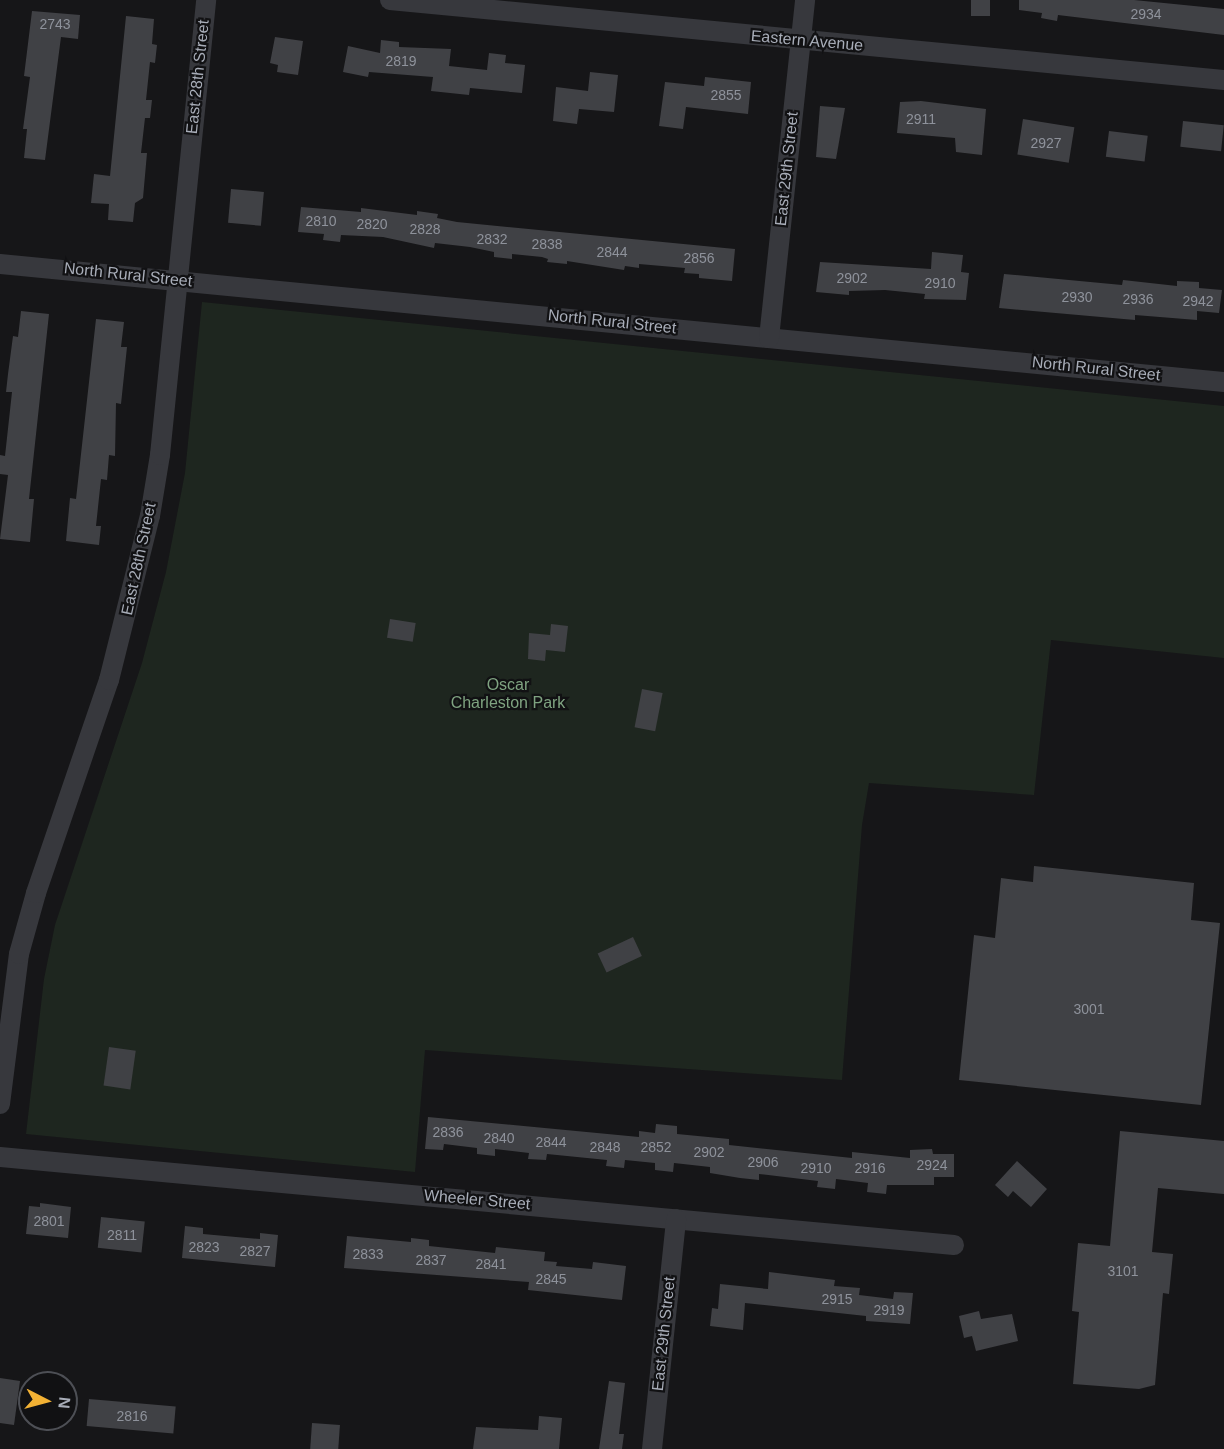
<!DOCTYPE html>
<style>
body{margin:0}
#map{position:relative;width:1224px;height:1449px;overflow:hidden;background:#161618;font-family:Helvetica,sans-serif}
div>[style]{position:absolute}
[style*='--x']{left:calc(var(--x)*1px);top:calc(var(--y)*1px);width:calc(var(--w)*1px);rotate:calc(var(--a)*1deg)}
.green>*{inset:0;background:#1e261f}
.building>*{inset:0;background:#404145;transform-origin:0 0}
.street>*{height:20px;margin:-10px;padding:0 10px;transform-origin:10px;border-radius:10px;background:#37383d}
span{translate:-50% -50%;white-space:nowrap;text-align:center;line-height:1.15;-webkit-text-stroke:4.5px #111113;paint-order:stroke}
.number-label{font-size:14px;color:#8e929b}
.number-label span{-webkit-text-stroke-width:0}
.street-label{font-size:16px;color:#a8adb8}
.park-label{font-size:16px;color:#7fa381}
.north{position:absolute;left:18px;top:1371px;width:60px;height:60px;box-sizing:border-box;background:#111113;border:2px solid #4d4f55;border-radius:50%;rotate:96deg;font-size:16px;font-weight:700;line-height:24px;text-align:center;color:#a8adb8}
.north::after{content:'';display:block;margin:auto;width:21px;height:27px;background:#f2b134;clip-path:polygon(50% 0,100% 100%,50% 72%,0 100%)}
</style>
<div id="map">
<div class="green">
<div style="clip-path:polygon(202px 302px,1224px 406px,1224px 658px,1051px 640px,1034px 795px,869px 783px,862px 825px,842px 1080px,425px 1050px,415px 1172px,26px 1134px,44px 979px,55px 925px,142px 663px,166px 572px,185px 473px)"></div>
</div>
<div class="building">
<div style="left:971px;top:0;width:19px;height:16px"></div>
<div style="clip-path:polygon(1019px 0,1134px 0,1224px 9px,1224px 35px,1058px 15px,1057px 21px,1041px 18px,1042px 13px,1019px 10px)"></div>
<div style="clip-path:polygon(32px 11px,80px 15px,78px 39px,61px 37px,45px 160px,24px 158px,27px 129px,23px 129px,30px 77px,24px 76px)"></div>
<div style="clip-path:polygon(126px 16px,154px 19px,152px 44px,157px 45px,155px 63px,150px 62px,146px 100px,152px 100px,150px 118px,145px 118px,141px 153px,147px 153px,143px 198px,135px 203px,133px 222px,108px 220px,109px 204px,91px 203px,94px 174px,110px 176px)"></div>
<div style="clip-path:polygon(275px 37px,303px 41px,298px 75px,277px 72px,278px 65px,270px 63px)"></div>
<div style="clip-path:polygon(381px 40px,399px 42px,399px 47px,451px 49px,449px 66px,487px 70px,489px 53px,506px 55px,505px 63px,525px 65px,522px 93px,470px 88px,469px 95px,431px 91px,433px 77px,369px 72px,368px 77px,343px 72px,348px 46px,380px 53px)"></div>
<div style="clip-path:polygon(590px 72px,618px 75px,614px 112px,579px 109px,577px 124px,553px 121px,556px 87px,588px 91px)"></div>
<div style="clip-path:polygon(705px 77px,751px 82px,748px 114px,686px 107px,683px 129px,659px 126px,665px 82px,704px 86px)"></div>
<div style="clip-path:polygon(921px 101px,986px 109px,982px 155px,956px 152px,955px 138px,897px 133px,900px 102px)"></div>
<div style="clip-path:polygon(820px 106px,845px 108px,836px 159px,816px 157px)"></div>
<div style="left:1023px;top:119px;width:52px;height:36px;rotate:9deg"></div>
<div style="left:1183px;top:121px;width:41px;height:26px;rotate:6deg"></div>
<div style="left:1109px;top:131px;width:39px;height:26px;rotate:7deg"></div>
<div style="left:231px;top:189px;width:33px;height:34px;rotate:5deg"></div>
<div style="clip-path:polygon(301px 207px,361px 212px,361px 208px,417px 215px,417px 211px,438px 214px,437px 218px,457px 222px,735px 249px,732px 281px,699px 278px,699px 274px,684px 273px,685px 268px,639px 264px,639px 268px,625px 266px,624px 270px,567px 261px,567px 264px,547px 262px,548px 259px,542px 257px,512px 254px,512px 259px,494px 257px,494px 252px,470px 247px,435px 243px,434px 248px,383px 237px,341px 235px,340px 242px,323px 240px,324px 234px,298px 232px)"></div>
<div style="clip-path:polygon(932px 252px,963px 255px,961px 272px,969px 273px,966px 300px,924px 299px,925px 294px,885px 290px,849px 291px,849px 295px,816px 292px,820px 262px,931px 269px)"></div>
<div style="clip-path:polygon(1004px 274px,1122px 285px,1123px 280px,1177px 286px,1177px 281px,1199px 282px,1199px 288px,1222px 290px,1219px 313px,1197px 311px,1197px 320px,1135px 315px,1135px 320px,999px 308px)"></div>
<div style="clip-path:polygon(21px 311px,49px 314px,29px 499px,34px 499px,30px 542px,0 539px,8px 475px,0 474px,0 455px,5px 456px,12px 392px,6px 392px,8px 374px,13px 336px,18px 337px)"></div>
<div style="clip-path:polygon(96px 319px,124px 322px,121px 347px,127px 347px,121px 404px,116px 403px,115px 456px,109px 455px,107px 480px,101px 479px,96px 526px,101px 526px,99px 545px,66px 541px,70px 498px,76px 499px)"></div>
<div style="left:390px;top:619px;width:26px;height:19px;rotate:9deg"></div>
<div style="clip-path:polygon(551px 624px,568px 626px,565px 652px,546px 650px,545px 661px,528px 659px,529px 633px,550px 635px)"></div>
<div style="left:642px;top:689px;width:21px;height:39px;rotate:11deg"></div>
<div style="clip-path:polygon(1034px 866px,1194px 883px,1191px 920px,1220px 923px,1201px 1105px,959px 1080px,974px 935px,995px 938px,1001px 878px,1033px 882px)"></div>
<div style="left:633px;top:937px;width:21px;height:39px;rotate:65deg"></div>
<div style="left:109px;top:1047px;width:27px;height:39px;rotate:8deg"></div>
<div style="clip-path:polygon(428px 1117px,639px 1137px,639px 1131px,655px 1133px,656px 1124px,677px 1126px,677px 1134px,729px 1139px,729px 1145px,852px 1158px,852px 1152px,910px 1158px,910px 1150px,932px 1149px,933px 1154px,954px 1154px,954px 1177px,934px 1177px,934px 1185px,887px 1185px,886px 1194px,867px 1192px,868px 1183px,836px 1179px,835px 1189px,817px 1187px,818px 1181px,759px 1174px,759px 1180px,740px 1178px,710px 1173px,710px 1167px,674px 1163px,673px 1172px,655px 1170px,655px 1163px,625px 1160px,624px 1168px,606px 1166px,607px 1160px,547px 1154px,546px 1160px,528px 1159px,529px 1153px,495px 1149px,495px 1156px,477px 1154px,477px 1148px,444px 1144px,443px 1150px,425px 1149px)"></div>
<div style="clip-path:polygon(1120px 1131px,1224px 1141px,1224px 1194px,1158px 1188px,1152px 1252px,1173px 1254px,1169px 1294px,1163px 1293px,1155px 1385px,1139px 1389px,1073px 1384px,1079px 1312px,1072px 1311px,1078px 1243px,1110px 1246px)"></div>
<div style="clip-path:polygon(1017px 1161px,1047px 1189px,1031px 1207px,1013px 1191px,1008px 1197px,995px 1185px)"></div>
<div style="clip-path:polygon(40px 1203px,71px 1207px,68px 1238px,26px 1234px,29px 1206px,40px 1207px)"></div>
<div style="left:101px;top:1217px;width:44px;height:31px;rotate:6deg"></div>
<div style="clip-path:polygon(185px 1226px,203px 1228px,203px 1234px,236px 1237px,260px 1239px,260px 1233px,278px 1235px,275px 1267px,182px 1258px)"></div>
<div style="clip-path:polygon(347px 1236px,411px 1242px,411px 1238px,429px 1240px,429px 1246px,495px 1253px,496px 1247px,545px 1252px,544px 1261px,557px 1262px,556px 1266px,592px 1269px,593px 1262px,626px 1266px,622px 1300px,528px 1290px,529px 1282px,344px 1268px)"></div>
<div style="clip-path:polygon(769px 1272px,835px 1280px,834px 1286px,860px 1288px,859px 1295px,893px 1299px,894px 1292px,913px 1293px,910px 1324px,866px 1321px,866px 1316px,745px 1303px,743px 1330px,710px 1326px,712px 1308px,718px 1309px,720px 1284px,768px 1289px)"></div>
<div style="clip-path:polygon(979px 1311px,981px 1319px,1012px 1314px,1018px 1341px,976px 1351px,972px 1336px,964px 1338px,959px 1316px)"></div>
<div style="clip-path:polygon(0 1378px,20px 1381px,14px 1425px,0 1423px)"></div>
<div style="clip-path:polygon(609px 1381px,625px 1383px,619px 1434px,624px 1434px,622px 1449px,599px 1449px)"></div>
<div style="left:89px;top:1399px;width:87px;height:27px;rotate:5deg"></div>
<div style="clip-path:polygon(539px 1416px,562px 1418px,559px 1449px,473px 1449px,476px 1427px,538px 1430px)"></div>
<div style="left:312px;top:1423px;width:28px;height:26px;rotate:4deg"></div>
</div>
<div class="street">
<div style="--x:390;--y:0;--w:838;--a:5.48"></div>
<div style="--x:0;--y:264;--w:1230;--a:5.51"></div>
<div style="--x:769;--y:338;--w:340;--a:-83.9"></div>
<div style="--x:0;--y:1104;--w:151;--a:-82.8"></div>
<div style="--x:19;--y:954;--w:63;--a:-74.4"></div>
<div style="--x:36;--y:893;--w:225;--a:-71.1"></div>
<div style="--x:109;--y:680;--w:169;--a:-76"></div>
<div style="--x:150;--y:516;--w:62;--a:-80.7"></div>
<div style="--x:160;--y:455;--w:457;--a:-84.2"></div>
<div style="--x:0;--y:1157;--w:958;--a:5.27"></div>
<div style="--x:652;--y:1449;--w:231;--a:-84"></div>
</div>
<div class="number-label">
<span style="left:1146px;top:14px">2934</span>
<span style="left:55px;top:24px">2743</span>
<span style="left:401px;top:61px">2819</span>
<span style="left:726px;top:95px">2855</span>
<span style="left:921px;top:119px">2911</span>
<span style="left:1046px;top:143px">2927</span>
<span style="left:321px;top:221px">2810</span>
<span style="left:372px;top:224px">2820</span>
<span style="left:425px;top:229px">2828</span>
<span style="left:492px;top:239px">2832</span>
<span style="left:547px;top:244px">2838</span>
<span style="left:612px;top:252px">2844</span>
<span style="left:699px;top:258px">2856</span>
<span style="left:852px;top:278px">2902</span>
<span style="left:940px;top:283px">2910</span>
<span style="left:1077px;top:297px">2930</span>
<span style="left:1138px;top:299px">2936</span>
<span style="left:1198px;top:301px">2942</span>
<span style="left:1089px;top:1009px">3001</span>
<span style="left:448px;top:1132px">2836</span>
<span style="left:499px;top:1138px">2840</span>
<span style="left:551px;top:1142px">2844</span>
<span style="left:605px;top:1147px">2848</span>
<span style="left:656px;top:1147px">2852</span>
<span style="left:709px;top:1152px">2902</span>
<span style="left:763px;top:1162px">2906</span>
<span style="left:932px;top:1165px">2924</span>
<span style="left:816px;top:1168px">2910</span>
<span style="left:870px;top:1168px">2916</span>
<span style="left:49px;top:1221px">2801</span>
<span style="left:122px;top:1235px">2811</span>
<span style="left:204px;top:1247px">2823</span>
<span style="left:255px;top:1251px">2827</span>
<span style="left:368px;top:1254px">2833</span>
<span style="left:431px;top:1260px">2837</span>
<span style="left:491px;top:1264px">2841</span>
<span style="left:1123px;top:1271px">3101</span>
<span style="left:551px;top:1279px">2845</span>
<span style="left:837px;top:1299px">2915</span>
<span style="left:889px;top:1310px">2919</span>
<span style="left:132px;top:1416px">2816</span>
</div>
<div class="street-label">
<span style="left:807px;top:41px;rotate:5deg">Eastern Avenue</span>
<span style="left:198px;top:77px;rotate:-84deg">East 28th Street</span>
<span style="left:787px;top:169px;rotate:-84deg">East 29th Street</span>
<span style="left:128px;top:275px;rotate:6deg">North Rural Street</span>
<span style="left:612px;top:322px;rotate:6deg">North Rural Street</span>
<span style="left:1096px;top:369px;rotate:6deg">North Rural Street</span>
<span style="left:139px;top:559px;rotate:-78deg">East 28th Street</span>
<span style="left:477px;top:1200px;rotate:5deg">Wheeler Street</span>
<span style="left:664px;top:1334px;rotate:-84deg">East 29th Street</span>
</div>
<div class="park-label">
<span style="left:508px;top:694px">Oscar<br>Charleston Park</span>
</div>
<div class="north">N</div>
</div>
